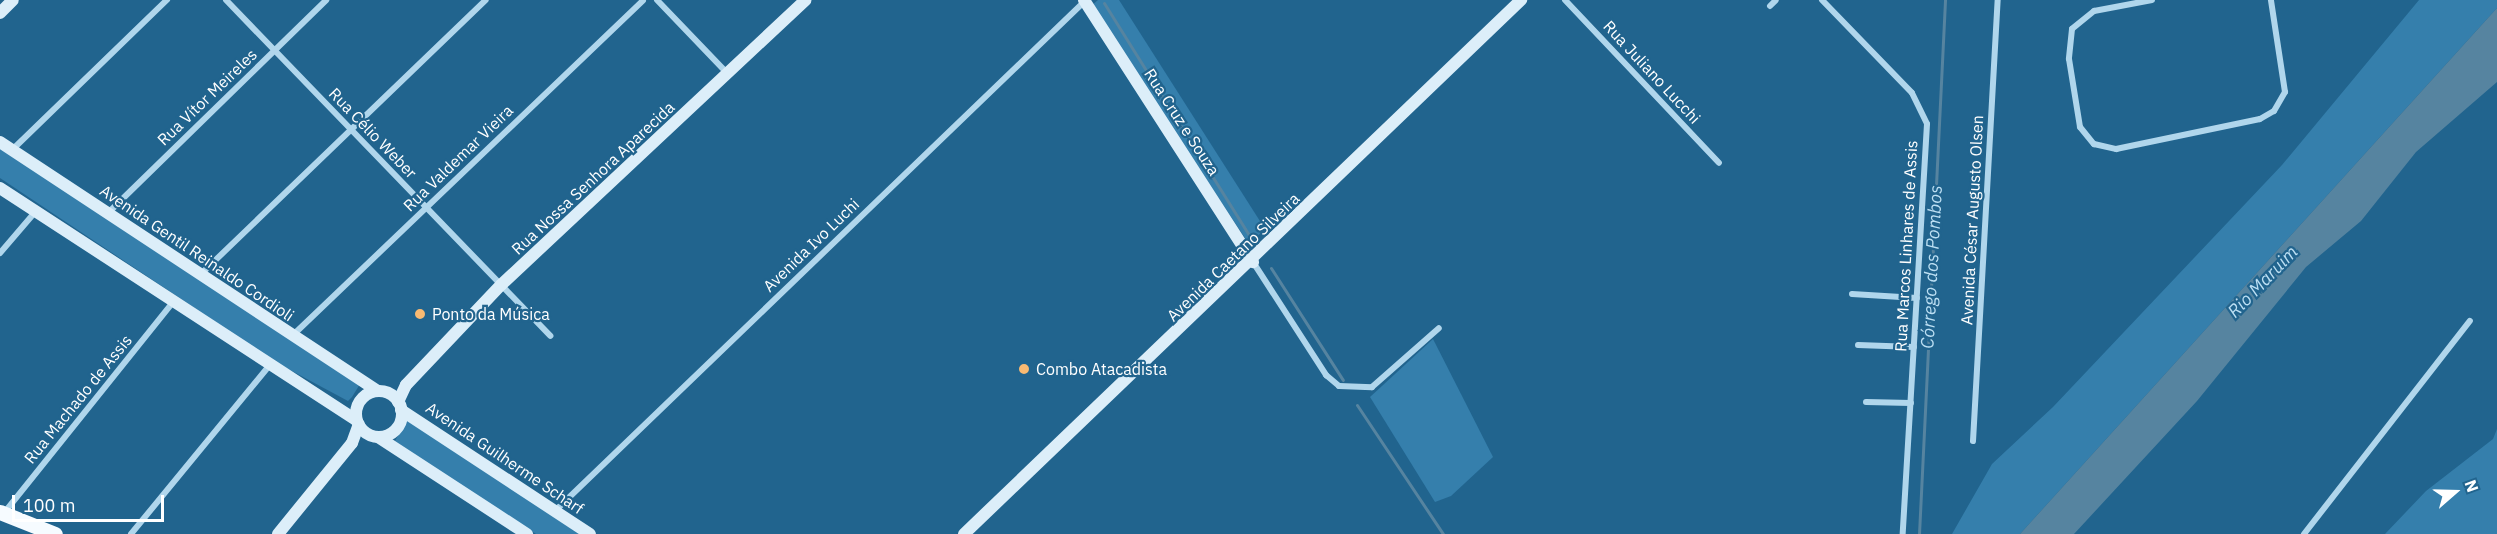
<!DOCTYPE html>
<meta charset="utf-8">
<style>
body{margin:0}
#map{position:relative;width:2497px;height:534px;overflow:hidden;background:#21648e;font-family:"IBM Plex Sans",sans-serif}
div>[style]{position:absolute}
[style*='--x']{left:calc(var(--x)*1px);top:calc(var(--y)*1px);width:calc(var(--w)*1px);rotate:calc(var(--a)*1deg)}
.green>*{inset:0;background:#357fac}
.water>*{inset:0;background:#5684a0}
.stream>*{height:3px;margin:-1.5px;padding:0 1.5px;transform-origin:1.5px;border-radius:1.5px;background:#5684a0}
.street>*{height:6px;margin:-3px;padding:0 3px;transform-origin:3px;border-radius:3px;background:#b0d6ec}
.secondary>*{height:12px;margin:-6px;padding:0 6px;transform-origin:6px;border-radius:6px;background:#dceef9}
.secondary>.ring{margin:-6px;padding:0;box-sizing:content-box;background:none;border:12px solid #dceef9;border-radius:50%}
.primary>*{height:15px;margin:-7.5px;padding:0 7.5px;transform-origin:7.5px;border-radius:7.5px;background:#f6fbff}
.dots>*{width:16px;height:16px;translate:-50% -50%;box-sizing:border-box;border:3px solid #21648e;border-radius:50%}
span{translate:-50% -50%;white-space:nowrap;text-align:center;line-height:1.15;-webkit-text-stroke:4.5px #21648e;paint-order:stroke}
.street-label{font-size:16px;color:#fff}
.poi-label{font-size:16px;color:#fff}
.left{translate:0 -50%;text-align:left}
.water-label{font-size:18px;color:#bcdff3;font-style:italic}
.north{position:absolute;left:2425px;top:462px;width:60px;height:60px;-webkit-text-stroke:4px #21648e;paint-order:stroke;rotate:70deg;font-size:16px;font-weight:700;line-height:24px;text-align:center;color:#fff}
.north::after{content:'';display:block;margin:auto;width:21px;height:27px;background:#fff;clip-path:polygon(50% 0,100% 100%,50% 72%,0 100%)}
.scale{position:absolute;left:12px;top:495px;width:152px;height:27px;box-sizing:border-box;border:3px solid #fff;border-top:0;padding-left:8px;font-size:18px;line-height:21px;white-space:nowrap;color:#fff;-webkit-text-stroke:4px #21648e;paint-order:stroke}
</style>
<div id="map">
<div class="green">
<div style="clip-path:polygon(1098px 0,1119px 0,1265px 229px,1249px 244px,1091px 6px)"></div>
<div style="clip-path:polygon(2419px 0,2497px 0,2497px 8px,2020px 534px,1952px 534px,1992px 464px,2053px 407px,2282px 165px)"></div>
<div style="clip-path:polygon(0 148px,360px 384px,352px 397px,348px 401px,277px 363px,0 178px)"></div>
<div style="clip-path:polygon(1433px 339px,1493px 457px,1451px 496px,1435px 502px,1370px 397px)"></div>
<div style="clip-path:polygon(407px 419px,580px 534px,536px 534px,447px 476px,395px 441px)"></div>
<div style="clip-path:polygon(2497px 429px,2497px 534px,2385px 534px,2426px 491px,2493px 439px)"></div>
</div>
<div class="water">
<div style="clip-path:polygon(2497px 8px,2497px 82px,2416px 152px,2361px 221px,2306px 267px,2197px 401px,2074px 534px,2020px 534px)"></div>
</div>
<div class="stream">
<div style="--x:1104;--y:3;--w:283;--a:58"></div>
<div style="--x:1271;--y:268;--w:133;--a:57.3"></div>
<div style="--x:1357;--y:405;--w:155;--a:56.3"></div>
<div style="--x:1919;--y:534;--w:535;--a:-87.21"></div>
</div>
<div class="street">
<div style="--x:226;--y:0;--w:467;--a:46"></div>
<div style="--x:657;--y:0;--w:101;--a:46.2"></div>
<div style="--x:1565;--y:0;--w:224;--a:46.6"></div>
<div style="--x:1822;--y:0;--w:129;--a:45.9"></div>
<div style="--x:1912;--y:93;--w:34;--a:64"></div>
<div style="--x:1927;--y:124;--w:411;--a:93.4"></div>
<div style="--x:2152;--y:0;--w:59;--a:169.3"></div>
<div style="--x:2094;--y:11;--w:28;--a:141"></div>
<div style="--x:2072;--y:29;--w:30;--a:96"></div>
<div style="--x:2069;--y:59;--w:69;--a:80.8"></div>
<div style="--x:2080;--y:127;--w:22;--a:51"></div>
<div style="--x:2094;--y:144;--w:23;--a:13"></div>
<div style="--x:2116;--y:149;--w:147;--a:-11.8"></div>
<div style="--x:2260;--y:119;--w:16;--a:-30"></div>
<div style="--x:2274;--y:111;--w:22;--a:-60"></div>
<div style="--x:2285;--y:92;--w:93;--a:-98.7"></div>
<div style="--x:1770;--y:6;--w:8;--a:-45"></div>
<div style="--x:12;--y:150;--w:216;--a:-44.1"></div>
<div style="--x:108;--y:213;--w:305;--a:-44.3"></div>
<div style="--x:0;--y:253;--w:55;--a:-49.4"></div>
<div style="--x:1253;--y:262;--w:135;--a:57.1"></div>
<div style="--x:1326;--y:375;--w:17;--a:40"></div>
<div style="--x:1339;--y:386;--w:33;--a:2"></div>
<div style="--x:1372;--y:387;--w:89;--a:-41.4"></div>
<div style="--x:201;--y:274;--w:395;--a:-43.9"></div>
<div style="--x:1852;--y:294;--w:65;--a:3.5"></div>
<div style="--x:293;--y:335;--w:484;--a:-43.7"></div>
<div style="--x:1858;--y:345;--w:56;--a:2"></div>
<div style="--x:1866;--y:402;--w:45;--a:1.3"></div>
<div style="--x:1973;--y:441;--w:442;--a:-86.8"></div>
<div style="--x:556;--y:510;--w:734;--a:-43.9"></div>
<div style="--x:4;--y:513;--w:270;--a:-51.3"></div>
<div style="--x:131;--y:534;--w:219;--a:-50.6"></div>
<div style="--x:2304;--y:534;--w:270;--a:-52.1"></div>
</div>
<div class="secondary">
<div style="--x:1084;--y:0;--w:312;--a:57.2"></div>
<div style="--x:0;--y:13;--w:18;--a:-45"></div>
<div style="--x:0;--y:142;--w:452;--a:33.4"></div>
<div style="--x:0;--y:188;--w:425;--a:33.1"></div>
<div class="ring" style="left:356px;top:391px;width:34px;height:34px"></div>
<div style="--x:398;--y:402;--w:19;--a:-65"></div>
<div style="--x:406;--y:385;--w:138;--a:-46.5"></div>
<div style="--x:501;--y:285;--w:417;--a:-43.1"></div>
<div style="--x:401;--y:410;--w:226;--a:33.3"></div>
<div style="--x:378;--y:437;--w:178;--a:33.1"></div>
<div style="--x:278;--y:534;--w:117;--a:-50.9"></div>
<div style="--x:352;--y:443;--w:20;--a:-70"></div>
<div style="--x:964;--y:534;--w:772;--a:-43.79"></div>
</div>
<div class="primary">
<div style="--x:0;--y:512;--w:59;--a:21.8"></div>
</div>
<div class="dots">
<div style="left:420px;top:314px;background:#f9ba72"></div>
<div style="left:1024px;top:369px;background:#f9ba72"></div>
</div>
<div class="street-label">
<span style="left:1652px;top:72px;rotate:47deg">Rua Juliano Lucchi</span>
<span style="left:207px;top:97px;rotate:-44deg">Rua Vítor Meireles</span>
<span style="left:1182px;top:122px;rotate:57deg">Rua Cruz e Souza</span>
<span style="left:373px;top:133px;rotate:46deg">Rua Célio Weber</span>
<span style="left:458px;top:158px;rotate:-44deg">Rua Valdemar Vieira</span>
<span style="left:593px;top:178px;rotate:-43deg">Rua Nossa Senhora Aparecida</span>
<span style="left:1972px;top:220px;rotate:-87deg">Avenida César Augusto Olsen</span>
<span style="left:811px;top:245px;rotate:-44deg">Avenida Ivo Luchi</span>
<span style="left:1906px;top:246px;rotate:-87deg">Rua Marcos Linhares de Assis</span>
<span style="left:197px;top:253px;rotate:34deg">Avenida Gentil Reinaldo Cordioli</span>
<span style="left:1233px;top:257px;rotate:-44deg">Avenida Caetano Silveira</span>
<span style="left:78px;top:399px;rotate:-51deg">Rua Machado de Assis</span>
<span style="left:505px;top:458px;rotate:34deg">Avenida Guilherme Scharf</span>
</div>
<div class="poi-label">
<span class="left" style="left:432px;top:314px">Ponto da Música</span>
<span class="left" style="left:1036px;top:369px">Combo Atacadista</span>
</div>
<div class="water-label">
<span style="left:1932px;top:267px;rotate:-87deg">Córrego dos Pombos</span>
<span style="left:2263px;top:282px;rotate:-46deg">Rio Maruim</span>
</div>
<div class="north">N</div>
<div class="scale">100 m</div>
</div>
